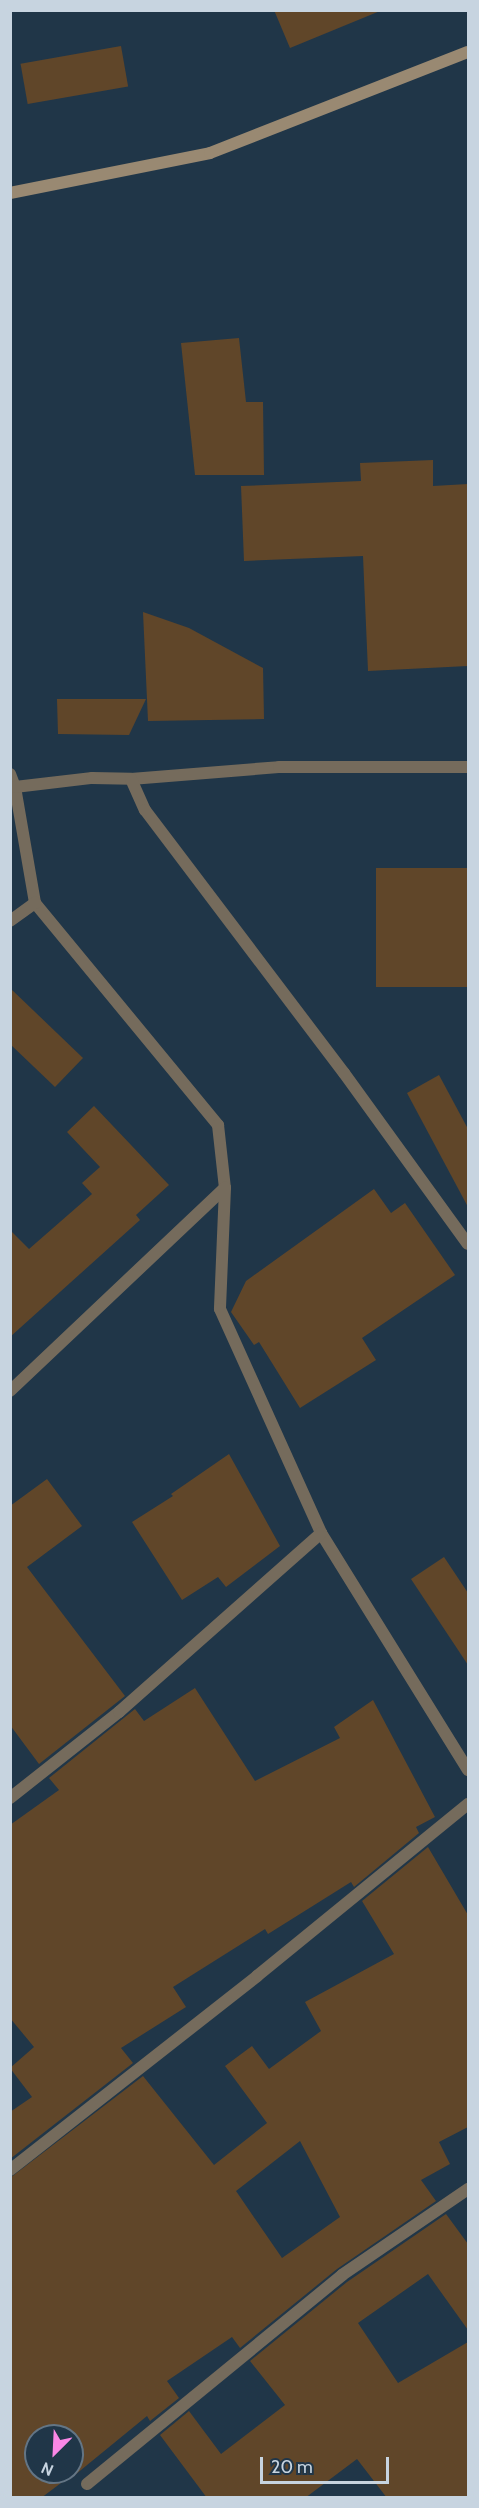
<!DOCTYPE html>
<style>
body{margin:0}
#map{position:relative;width:479px;height:2508px;overflow:hidden;background:#203648;font-family:Cabin,sans-serif}
div>[style]{position:absolute}
[style*='--x']{left:calc(var(--x)*1px);top:calc(var(--y)*1px);width:calc(var(--w)*1px);rotate:calc(var(--a)*1deg)}
.building>*{inset:0;background:#604629;transform-origin:0 0}
.minor>*{height:12px;margin:-6px;padding:0 6px;transform-origin:6px;border-radius:6px;background:#756b5c}
.secondary>*{height:12px;margin:-6px;padding:0 6px;transform-origin:6px;border-radius:6px;background:#998972}
span{translate:-50% -50%;white-space:nowrap;text-align:center;line-height:1.15;-webkit-text-stroke:4.5px #203648;paint-order:stroke}
.frame{position:absolute;inset:0;border:12px solid #c7d4e0;pointer-events:none}
.north{position:absolute;left:24px;top:2424px;width:60px;height:60px;box-sizing:border-box;background:#203648;border:2px solid #637585;border-radius:50%;rotate:204deg;font-size:16px;font-weight:700;line-height:24px;text-align:center;color:#c7d4e0}
.north::after{content:'';display:block;margin:auto;width:21px;height:27px;background:#fa87e6;clip-path:polygon(50% 0,100% 100%,50% 72%,0 100%)}
.scale{position:absolute;left:260px;top:2457px;width:129px;height:27px;box-sizing:border-box;border:3px solid #c7d4e0;border-top:0;padding-left:8px;font-size:18px;line-height:21px;white-space:nowrap;color:#c7d4e0;-webkit-text-stroke:4px #203648;paint-order:stroke}
</style>
<div id="map">
<div class="building">
<div style="clip-path:polygon(274px 10px,380px 10px,380px 11px,290px 48px)"></div>
<div style="left:121px;top:46px;width:41px;height:102px;rotate:80deg"></div>
<div style="clip-path:polygon(239px 338px,246px 402px,263px 402px,264px 475px,195px 475px,181px 343px)"></div>
<div style="clip-path:polygon(433px 460px,433px 486px,468px 484px,468px 666px,368px 671px,363px 556px,244px 561px,241px 486px,361px 481px,360px 463px)"></div>
<div style="clip-path:polygon(143px 612px,189px 628px,263px 668px,264px 719px,148px 721px)"></div>
<div style="clip-path:polygon(57px 699px,146px 699px,129px 735px,58px 734px)"></div>
<div style="left:468px;top:868px;width:119px;height:92px;rotate:90deg"></div>
<div style="clip-path:polygon(10px 988px,83px 1058px,55px 1087px,10px 1044px)"></div>
<div style="clip-path:polygon(439px 1075px,468px 1129px,468px 1207px,407px 1093px)"></div>
<div style="clip-path:polygon(94px 1106px,169px 1185px,136px 1215px,140px 1220px,10px 1337px,10px 1230px,29px 1249px,92px 1194px,82px 1183px,100px 1167px,67px 1132px)"></div>
<div style="clip-path:polygon(374px 1189px,391px 1213px,405px 1203px,455px 1275px,362px 1338px,376px 1360px,300px 1408px,259px 1342px,254px 1345px,231px 1312px,246px 1281px)"></div>
<div style="clip-path:polygon(229px 1454px,280px 1546px,226px 1587px,218px 1577px,182px 1600px,132px 1522px,173px 1496px,171px 1494px)"></div>
<div style="clip-path:polygon(47px 1479px,82px 1526px,27px 1567px,125px 1696px,39px 1764px,10px 1725px,10px 1506px)"></div>
<div style="clip-path:polygon(444px 1557px,468px 1593px,468px 1665px,411px 1579px)"></div>
<div style="clip-path:polygon(195px 1688px,255px 1781px,340px 1738px,334px 1727px,373px 1700px,435px 1817px,416px 1827px,419px 1833px,354px 1887px,351px 1882px,268px 1934px,265px 1929px,173px 1987px,186px 2007px,121px 2048px,133px 2063px,10px 2159px,10px 2112px,32px 2097px,10px 2068px,34px 2047px,10px 2018px,10px 1825px,59px 1790px,49px 1778px,135px 1709px,144px 1721px)"></div>
<div style="clip-path:polygon(evenodd,428px 1847px,468px 1915px,468px 2127px,439px 2142px,450px 2164px,421px 2180px,436px 2201px,337px 2269px,240px 2348px,232px 2337px,167px 2381px,179px 2398px,150px 2421px,147px 2416px,70px 2479px,69px 2477px,41px 2498px,10px 2498px,10px 2178px,143px 2076px,214px 2165px,267px 2123px,225px 2066px,252px 2046px,269px 2069px,321px 2031px,305px 2002px,394px 1954px,362px 1901px,428px 1847px,300px 2141px,340px 2217px,282px 2258px,236px 2191px,300px 2141px,428px 1847px,36px 2436px,72px 2436px,72px 2472px,36px 2472px,36px 2436px)"></div>
<div style="clip-path:polygon(446px 2214px,468px 2244px,468px 2330px,428px 2274px,358px 2323px,398px 2383px,468px 2342px,468px 2498px,387px 2498px,357px 2459px,305px 2498px,207px 2498px,160px 2435px,189px 2411px,221px 2454px,285px 2405px,250px 2361px,347px 2282px)"></div>
</div>
<div class="minor">
<div style="--x:10;--y:774;--w:14;--a:69"></div>
<div style="--x:15;--y:787;--w:118;--a:80.2"></div>
<div style="--x:35;--y:903;--w:288;--a:50.5"></div>
<div style="--x:218;--y:1125;--w:63;--a:83.7"></div>
<div style="--x:225;--y:1188;--w:121;--a:92.4"></div>
<div style="--x:220;--y:1309;--w:246;--a:65.7"></div>
<div style="--x:321;--y:1533;--w:279;--a:58.2"></div>
<div style="--x:131;--y:779;--w:148;--a:-4.6"></div>
<div style="--x:279;--y:767;--w:189;--a:0"></div>
<div style="--x:15;--y:787;--w:78;--a:-6.7"></div>
<div style="--x:92;--y:778;--w:39;--a:1"></div>
<div style="--x:131;--y:779;--w:34;--a:66"></div>
<div style="--x:145;--y:810;--w:330;--a:52.9"></div>
<div style="--x:344;--y:1073;--w:211;--a:54.1"></div>
<div style="--x:10;--y:921;--w:31;--a:-36"></div>
<div style="--x:10;--y:1391;--w:296;--a:-43.4"></div>
<div style="--x:10;--y:1798;--w:139;--a:-38.3"></div>
<div style="--x:119;--y:1712;--w:270;--a:-41.5"></div>
<div style="--x:10;--y:2170;--w:314;--a:-38.1"></div>
<div style="--x:257;--y:1976;--w:272;--a:-39.2"></div>
<div style="--x:87;--y:2484;--w:330;--a:-39.3"></div>
<div style="--x:342;--y:2275;--w:153;--a:-34.3"></div>
</div>
<div class="secondary">
<div style="--x:10;--y:193;--w:204;--a:-11.3"></div>
<div style="--x:210;--y:153;--w:277;--a:-21.4"></div>
</div>
<div class="frame"></div>
<div class="north">N</div>
<div class="scale">20 m</div>
</div>
